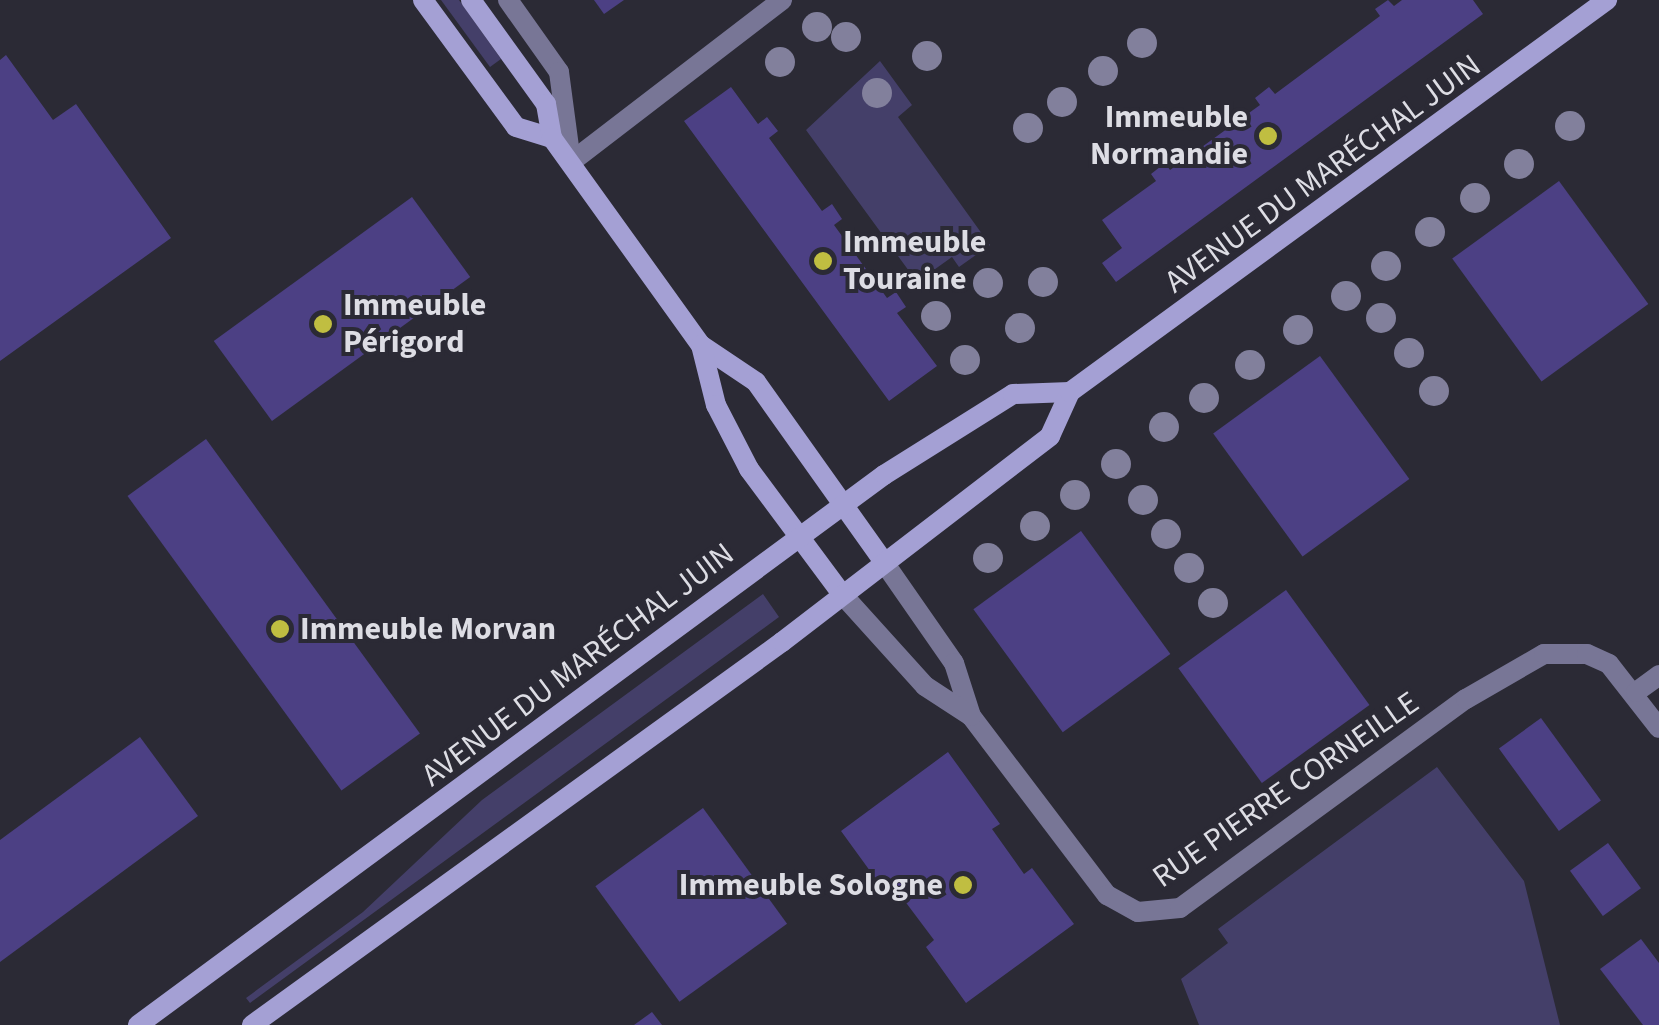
<!DOCTYPE html>
<meta charset="utf-8">
<style>
body{margin:0}
#map{position:relative;width:1659px;height:1025px;overflow:hidden;background:#2b2a35;font-family:"Source Sans 3",sans-serif}
div>[style]{position:absolute}
[style*='--x']{left:calc(var(--x)*1px);top:calc(var(--y)*1px);width:calc(var(--w)*1px);rotate:calc(var(--a)*1deg)}
.green>*{inset:0;background:#443f69}
.building>*{inset:0;background:#4c4084;transform-origin:0 0}
.lane>*{height:20px;margin:-10px;padding:0 10px;transform-origin:10px;border-radius:10px;background:#787696}
.street>*{height:20px;margin:-10px;padding:0 10px;transform-origin:10px;border-radius:10px;background:#787696}
.secondary>*{height:20px;margin:-10px;padding:0 10px;transform-origin:10px;border-radius:10px;background:#a4a0d4}
.trees>*{width:30px;height:30px;margin:-15px;border-radius:50%;background:#82809c}
.dots>*{width:28px;height:28px;translate:-50% -50%;box-sizing:border-box;border:5px solid #2b2a35;border-radius:50%}
span{translate:-50% -50%;white-space:nowrap;text-align:center;line-height:1.15;-webkit-text-stroke:8px #2b2a35;paint-order:stroke}
.poi-label{font-size:32px;color:#dddde4;font-weight:700}
.right{translate:-100% -50%;text-align:right}
.left{translate:0 -50%;text-align:left}
.street-label{font-size:32px;color:#dddde4}
</style>
<div id="map">
<div class="green">
<div style="clip-path:polygon(441px 0,459px 0,501px 59px,490px 67px)"></div>
<div style="clip-path:polygon(880px 61px,912px 105px,898px 117px,990px 245px,959px 267px,952px 257px,917px 282px,806px 130px)"></div>
<div style="clip-path:polygon(763px 594px,779px 617px,250px 1003px,246px 998px,363px 912px,482px 800px)"></div>
<div style="clip-path:polygon(1437px 767px,1524px 881px,1560px 1025px,1199px 1025px,1181px 979px,1228px 943px,1218px 929px)"></div>
</div>
<div class="building">
<div style="clip-path:polygon(594px 0,624px 0,604px 14px)"></div>
<div style="clip-path:polygon(1388px 0,1394px 6px,1402px 0,1473px 0,1483px 14px,1116px 282px,1102px 263px,1122px 248px,1102px 220px,1156px 181px,1151px 174px,1165px 163px,1170px 170px,1260px 105px,1255px 98px,1269px 87px,1275px 94px,1380px 16px,1375px 9px)"></div>
<div style="clip-path:polygon(6px 55px,53px 120px,76px 104px,171px 238px,0 361px,0 60px)"></div>
<div style="clip-path:polygon(731px 87px,758px 124px,767px 117px,778px 131px,769px 138px,822px 211px,832px 204px,842px 219px,834px 225px,887px 298px,896px 292px,906px 307px,897px 313px,937px 366px,889px 401px,684px 121px)"></div>
<div style="left:1559px;top:181px;width:152px;height:132px;rotate:54deg"></div>
<div style="left:412px;top:197px;width:99px;height:245px;rotate:54deg"></div>
<div style="left:1320px;top:356px;width:152px;height:132px;rotate:54deg"></div>
<div style="left:206px;top:439px;width:364px;height:97px;rotate:54deg"></div>
<div style="left:1081px;top:531px;width:152px;height:133px;rotate:54deg"></div>
<div style="left:1286px;top:590px;width:142px;height:133px;rotate:54deg"></div>
<div style="left:1541px;top:718px;width:102px;height:52px;rotate:54deg"></div>
<div style="clip-path:polygon(140px 737px,198px 816px,0 962px,0 840px)"></div>
<div style="clip-path:polygon(948px 752px,1000px 824px,992px 829px,1024px 874px,1032px 868px,1074px 924px,966px 1003px,926px 947px,934px 940px,901px 896px,894px 904px,841px 831px)"></div>
<div style="left:703px;top:808px;width:143px;height:133px;rotate:54deg"></div>
<div style="left:1608px;top:843px;width:56px;height:47px;rotate:54deg"></div>
<div style="clip-path:polygon(1641px 939px,1659px 963px,1659px 1025px,1643px 1025px,1600px 969px)"></div>
<div style="clip-path:polygon(652px 1012px,662px 1025px,634px 1025px)"></div>
</div>
<div class="lane">
<div style="--x:508;--y:0;--w:88;--a:54.7"></div>
<div style="--x:559;--y:72;--w:91;--a:82.4"></div>
</div>
<div class="street">
<div style="--x:571;--y:162;--w:266;--a:-37.5"></div>
<div style="--x:883;--y:561;--w:124;--a:55.2"></div>
<div style="--x:954;--y:663;--w:56;--a:72.2"></div>
<div style="--x:971;--y:716;--w:225;--a:52.8"></div>
<div style="--x:1107;--y:895;--w:35;--a:29"></div>
<div style="--x:1138;--y:912;--w:42;--a:-5.4"></div>
<div style="--x:1180;--y:908;--w:354;--a:-36.2"></div>
<div style="--x:1466;--y:699;--w:90;--a:-30"></div>
<div style="--x:1544;--y:654;--w:43;--a:0"></div>
<div style="--x:1587;--y:654;--w:24;--a:24"></div>
<div style="--x:1609;--y:664;--w:81;--a:52"></div>
<div style="--x:841;--y:593;--w:125;--a:47.9"></div>
<div style="--x:925;--y:686;--w:55;--a:33.1"></div>
<div style="--x:1636;--y:692;--w:29;--a:-36"></div>
</div>
<div class="secondary">
<div style="--x:423;--y:0;--w:157;--a:53.8"></div>
<div style="--x:516;--y:127;--w:38;--a:17"></div>
<div style="--x:471;--y:0;--w:128;--a:54.2"></div>
<div style="--x:546;--y:104;--w:35;--a:80"></div>
<div style="--x:552;--y:138;--w:255;--a:54.3"></div>
<div style="--x:701;--y:345;--w:66;--a:33.9"></div>
<div style="--x:756;--y:382;--w:219;--a:54.6"></div>
<div style="--x:701;--y:345;--w:62;--a:76"></div>
<div style="--x:716;--y:405;--w:72;--a:62.7"></div>
<div style="--x:749;--y:469;--w:154;--a:53.4"></div>
<div style="--x:138;--y:1025;--w:927;--a:-36.4"></div>
<div style="--x:884;--y:475;--w:152;--a:-32.1"></div>
<div style="--x:1013;--y:394;--w:57;--a:-2"></div>
<div style="--x:252;--y:1025;--w:654;--a:-35.85"></div>
<div style="--x:782;--y:642;--w:338;--a:-37.5"></div>
<div style="--x:1050;--y:436;--w:48;--a:-65.6"></div>
<div style="--x:1070;--y:392;--w:665;--a:-36.13"></div>
</div>
<div class="trees">
<div style="left:817px;top:27px"></div>
<div style="left:846px;top:37px"></div>
<div style="left:1142px;top:43px"></div>
<div style="left:927px;top:56px"></div>
<div style="left:780px;top:62px"></div>
<div style="left:1103px;top:71px"></div>
<div style="left:877px;top:93px"></div>
<div style="left:1062px;top:102px"></div>
<div style="left:1570px;top:126px"></div>
<div style="left:1028px;top:128px"></div>
<div style="left:1519px;top:164px"></div>
<div style="left:1475px;top:198px"></div>
<div style="left:1430px;top:232px"></div>
<div style="left:1386px;top:266px"></div>
<div style="left:1043px;top:282px"></div>
<div style="left:988px;top:283px"></div>
<div style="left:1346px;top:296px"></div>
<div style="left:936px;top:316px"></div>
<div style="left:1381px;top:318px"></div>
<div style="left:1020px;top:328px"></div>
<div style="left:1298px;top:330px"></div>
<div style="left:1409px;top:353px"></div>
<div style="left:965px;top:360px"></div>
<div style="left:1250px;top:365px"></div>
<div style="left:1434px;top:391px"></div>
<div style="left:1204px;top:398px"></div>
<div style="left:1164px;top:427px"></div>
<div style="left:1116px;top:464px"></div>
<div style="left:1075px;top:495px"></div>
<div style="left:1143px;top:500px"></div>
<div style="left:1035px;top:526px"></div>
<div style="left:1166px;top:534px"></div>
<div style="left:988px;top:558px"></div>
<div style="left:1189px;top:568px"></div>
<div style="left:1213px;top:603px"></div>
</div>
<div class="dots">
<div style="left:1268px;top:136px;background:#c0be41"></div>
<div style="left:823px;top:261px;background:#c0be41"></div>
<div style="left:323px;top:324px;background:#c0be41"></div>
<div style="left:280px;top:629px;background:#c0be41"></div>
<div style="left:963px;top:885px;background:#c0be41"></div>
</div>
<div class="poi-label">
<span class="right" style="left:1248px;top:136px">Immeuble<br>Normandie</span>
<span class="left" style="left:843px;top:261px">Immeuble<br>Touraine</span>
<span class="left" style="left:343px;top:324px">Immeuble<br>Périgord</span>
<span class="left" style="left:300px;top:629px">Immeuble Morvan</span>
<span class="right" style="left:943px;top:885px">Immeuble Sologne</span>
</div>
<div class="street-label">
<span style="left:1323px;top:174px;rotate:-36deg">AVENUE DU MARÉCHAL JUIN</span>
<span style="left:578px;top:665px;rotate:-37deg">AVENUE DU MARÉCHAL JUIN</span>
<span style="left:1286px;top:790px;rotate:-35deg">RUE PIERRE CORNEILLE</span>
</div>
</div>
